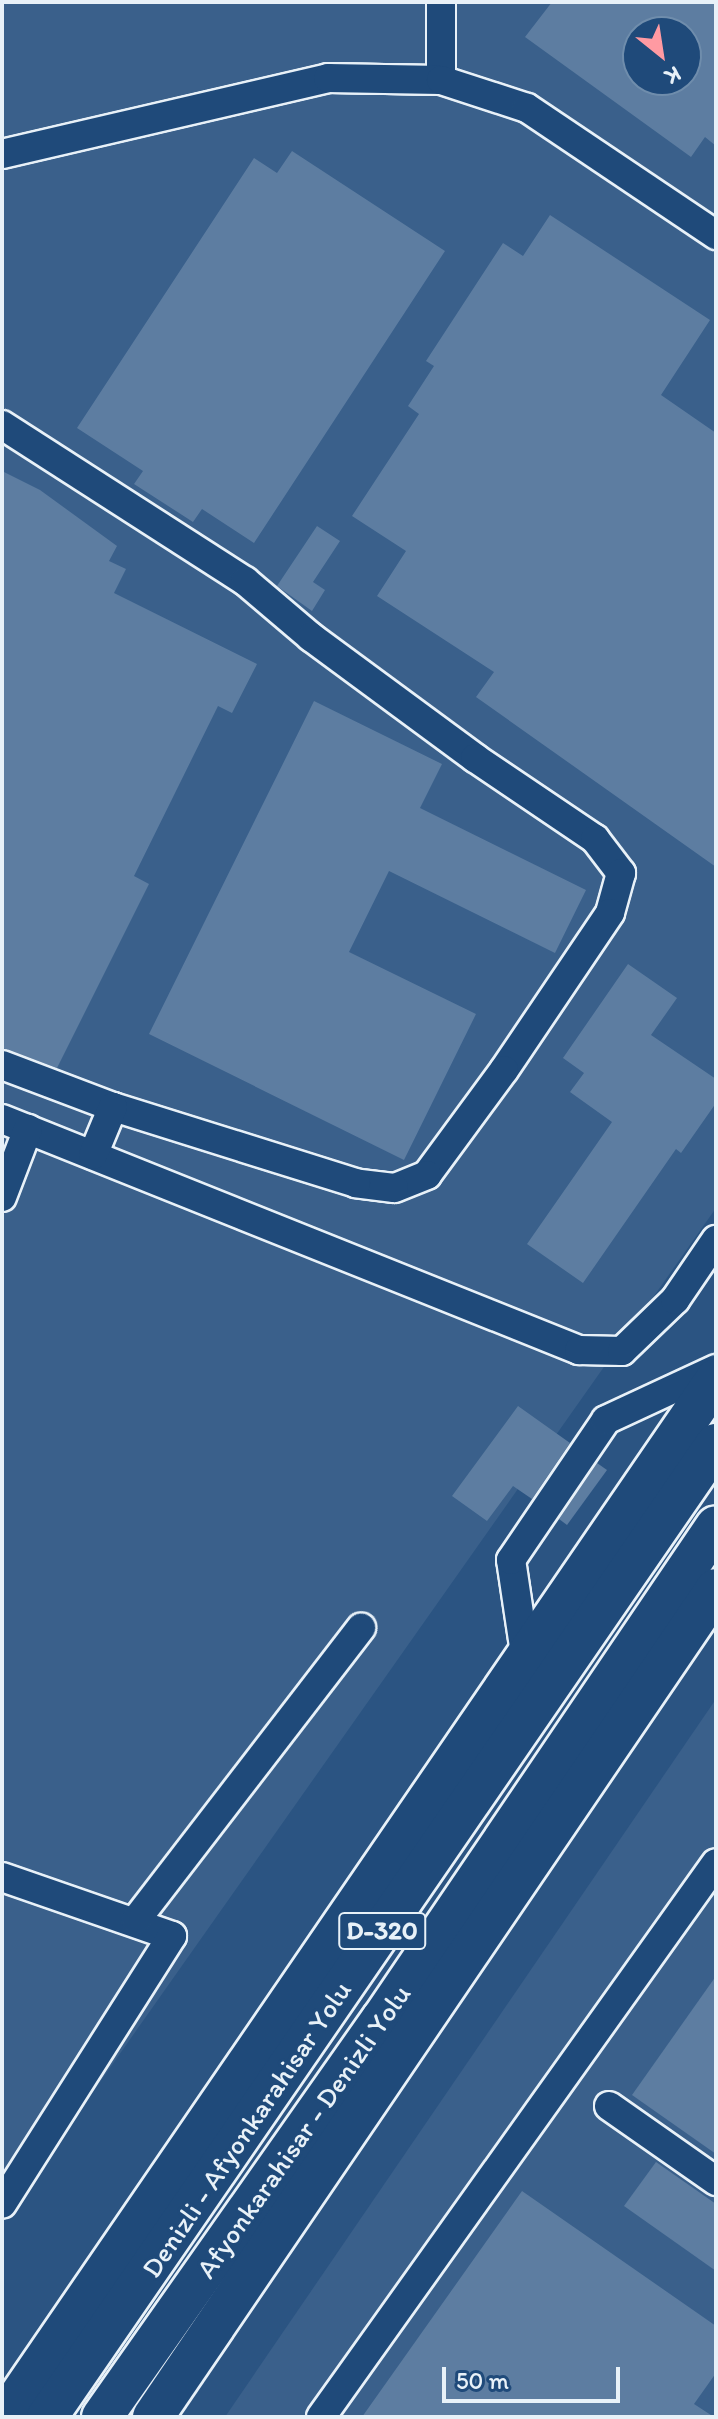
<!DOCTYPE html>
<style>
body{margin:0}
#map{position:relative;width:718px;height:2419px;overflow:hidden;background:#2b5482;font-family:Itim,sans-serif}
div>[style]{position:absolute}
[style*='--x']{left:calc(var(--x)*1px);top:calc(var(--y)*1px);width:calc(var(--w)*1px);rotate:calc(var(--a)*1deg)}
.built>*{inset:0;background:#3a608b}
.building>*{inset:0;background:#5d7da1}
.roads{filter:drop-shadow(2px 0 #e8f1f8) drop-shadow(-2px 0 #e8f1f8) drop-shadow(0 2px #e8f1f8) drop-shadow(0 -2px #e8f1f8)}
.minor>*{height:28px;margin:-14px;padding:0 14px;transform-origin:14px;border-radius:14px;background:#1f4a7a}
.highway>*{height:40px;margin:-20px;padding:0 20px;transform-origin:20px;border-radius:20px;background:#1f4a7a}
span{translate:-50% -50%;white-space:nowrap;text-align:center;line-height:1.15;-webkit-text-stroke:6px #1f4a7a;paint-order:stroke}
.shield-label span{padding:2px 6px;background:#1f4a7a;border:2px solid;border-radius:6px;-webkit-text-stroke-width:0}
.shield-label{font-size:26px;color:#e8f1f8;font-weight:700}
.street-label{font-size:28px;color:#e8f1f8}
.frame{position:absolute;inset:0;border:4px solid #e8f1f8;pointer-events:none}
.north{position:absolute;left:622px;top:16px;width:80px;height:80px;box-sizing:border-box;background:#1f4a7a;border:2px solid #6f8dac;border-radius:50%;rotate:150deg;font-size:22px;font-weight:700;line-height:32px;text-align:center;color:#e8f1f8}
.north::after{content:'';display:block;margin:auto;width:28px;height:36px;background:#ff9aa2;clip-path:polygon(50% 0,100% 100%,50% 72%,0 100%)}
.scale{position:absolute;left:442px;top:2367px;width:178px;height:36px;box-sizing:border-box;border:4px solid #e8f1f8;border-top:0;padding-left:10px;font-size:24px;line-height:28px;white-space:nowrap;color:#e8f1f8;-webkit-text-stroke:6px #1f4a7a;paint-order:stroke}
</style>
<div id="map">
<div class="built">
<div style="clip-path:polygon(evenodd,2px 2px,716px 2px,716px 1208px,2px 2221px,2px 2px,638px 32px,686px 32px,686px 80px,638px 80px,638px 32px)"></div>
<div style="clip-path:polygon(716px 1699px,716px 2417px,225px 2417px)"></div>
</div>
<div class="building">
<div style="clip-path:polygon(evenodd,552px 2px,716px 2px,716px 146px,705px 137px,691px 157px,525px 37px,552px 2px,638px 32px,686px 32px,686px 80px,638px 80px,638px 32px)"></div>
<div style="clip-path:polygon(292px 151px,445px 251px,254px 543px,202px 509px,193px 522px,134px 484px,143px 471px,77px 428px,254px 158px,277px 173px)"></div>
<div style="clip-path:polygon(550px 215px,710px 320px,661px 395px,716px 433px,716px 867px,476px 697px,494px 672px,377px 596px,406px 551px,352px 516px,419px 414px,408px 406px,434px 366px,426px 361px,503px 243px,523px 256px)"></div>
<div style="clip-path:polygon(2px 471px,40px 490px,117px 546px,109px 561px,126px 569px,114px 593px,257px 664px,232px 713px,218px 706px,134px 876px,149px 884px,57px 1068px,2px 1048px)"></div>
<div style="clip-path:polygon(317px 526px,340px 541px,313px 582px,325px 590px,312px 611px,277px 586px)"></div>
<div style="clip-path:polygon(314px 701px,442px 764px,420px 808px,586px 890px,555px 953px,389px 871px,349px 952px,476px 1014px,404px 1160px,149px 1034px)"></div>
<div style="clip-path:polygon(628px 964px,677px 998px,651px 1035px,716px 1079px,716px 1103px,681px 1153px,676px 1149px,583px 1283px,527px 1244px,612px 1122px,570px 1092px,584px 1073px,563px 1058px)"></div>
<div style="clip-path:polygon(518px 1406px,570px 1443px,532px 1499px,513px 1486px,487px 1521px,452px 1496px)"></div>
<div style="clip-path:polygon(597px 1463px,607px 1470px,567px 1525px,559px 1519px)"></div>
<div style="clip-path:polygon(716px 1976px,716px 2154px,632px 2095px)"></div>
<div style="clip-path:polygon(656px 2162px,716px 2204px,716px 2271px,624px 2206px)"></div>
<div style="clip-path:polygon(522px 2191px,716px 2326px,716px 2373px,694px 2404px,714px 2417px,362px 2417px)"></div>
</div>
<div class="roads">
<div class="minor">
<div style="--x:441;--y:80;--w:78;--a:-90"></div>
<div style="--x:2;--y:154;--w:335;--a:-13.1"></div>
<div style="--x:328;--y:78;--w:113;--a:1"></div>
<div style="--x:441;--y:80;--w:90;--a:18"></div>
<div style="--x:527;--y:108;--w:228;--a:33.9"></div>
<div style="--x:2;--y:425;--w:289;--a:32.7"></div>
<div style="--x:245;--y:581;--w:87;--a:40.3"></div>
<div style="--x:311;--y:637;--w:204;--a:36.4"></div>
<div style="--x:475;--y:758;--w:145;--a:34"></div>
<div style="--x:595;--y:839;--w:43;--a:52.6"></div>
<div style="--x:621;--y:873;--w:41;--a:105.4"></div>
<div style="--x:610;--y:913;--w:189;--a:124"></div>
<div style="--x:504;--y:1070;--w:130;--a:126.3"></div>
<div style="--x:427;--y:1175;--w:35;--a:158"></div>
<div style="--x:394;--y:1188;--w:38;--a:-173"></div>
<div style="--x:356;--y:1183;--w:255;--a:-162.6"></div>
<div style="--x:113;--y:1107;--w:119;--a:-159.3"></div>
<div style="--x:2;--y:1119;--w:622;--a:21.82"></div>
<div style="--x:579;--y:1350;--w:43;--a:1.3"></div>
<div style="--x:622;--y:1351;--w:74;--a:-43.9"></div>
<div style="--x:675;--y:1300;--w:73;--a:-55.7"></div>
<div style="--x:93;--y:1155;--w:52;--a:-67.4"></div>
<div style="--x:2;--y:1197;--w:73;--a:-69.1"></div>
<div style="--x:526;--y:1660;--w:101;--a:-98.5"></div>
<div style="--x:511;--y:1560;--w:169;--a:-55.8"></div>
<div style="--x:606;--y:1420;--w:121;--a:-24.9"></div>
<div style="--x:2;--y:1877;--w:180;--a:19.1"></div>
<div style="--x:172;--y:1936;--w:317;--a:122.4"></div>
<div style="--x:136;--y:1920;--w:369;--a:-52.4"></div>
<div style="--x:609;--y:2106;--w:131;--a:35"></div>
<div style="--x:321;--y:2417;--w:680;--a:-54.51"></div>
</div>
<div class="highway">
<div style="--x:5;--y:2417;--w:1258;--a:-55.59"></div>
<div style="--x:47;--y:2417;--w:1181;--a:-55.49"></div>
<div style="--x:102;--y:2417;--w:487;--a:-54.9"></div>
<div style="--x:382;--y:2019;--w:595;--a:-55.88"></div>
<div style="--x:153;--y:2417;--w:1001;--a:-55.79"></div>
</div>
</div>
<div class="shield-label">
<span style="left:382px;top:1931px">D-320</span>
</div>
<div class="street-label">
<span style="left:246px;top:2129px;rotate:-56deg">Denizli - Afyonkarahisar Yolu</span>
<span style="left:303px;top:2131px;rotate:-55deg">Afyonkarahisar - Denizli Yolu</span>
</div>
<div class="frame"></div>
<div class="north">K</div>
<div class="scale">50 m</div>
</div>
